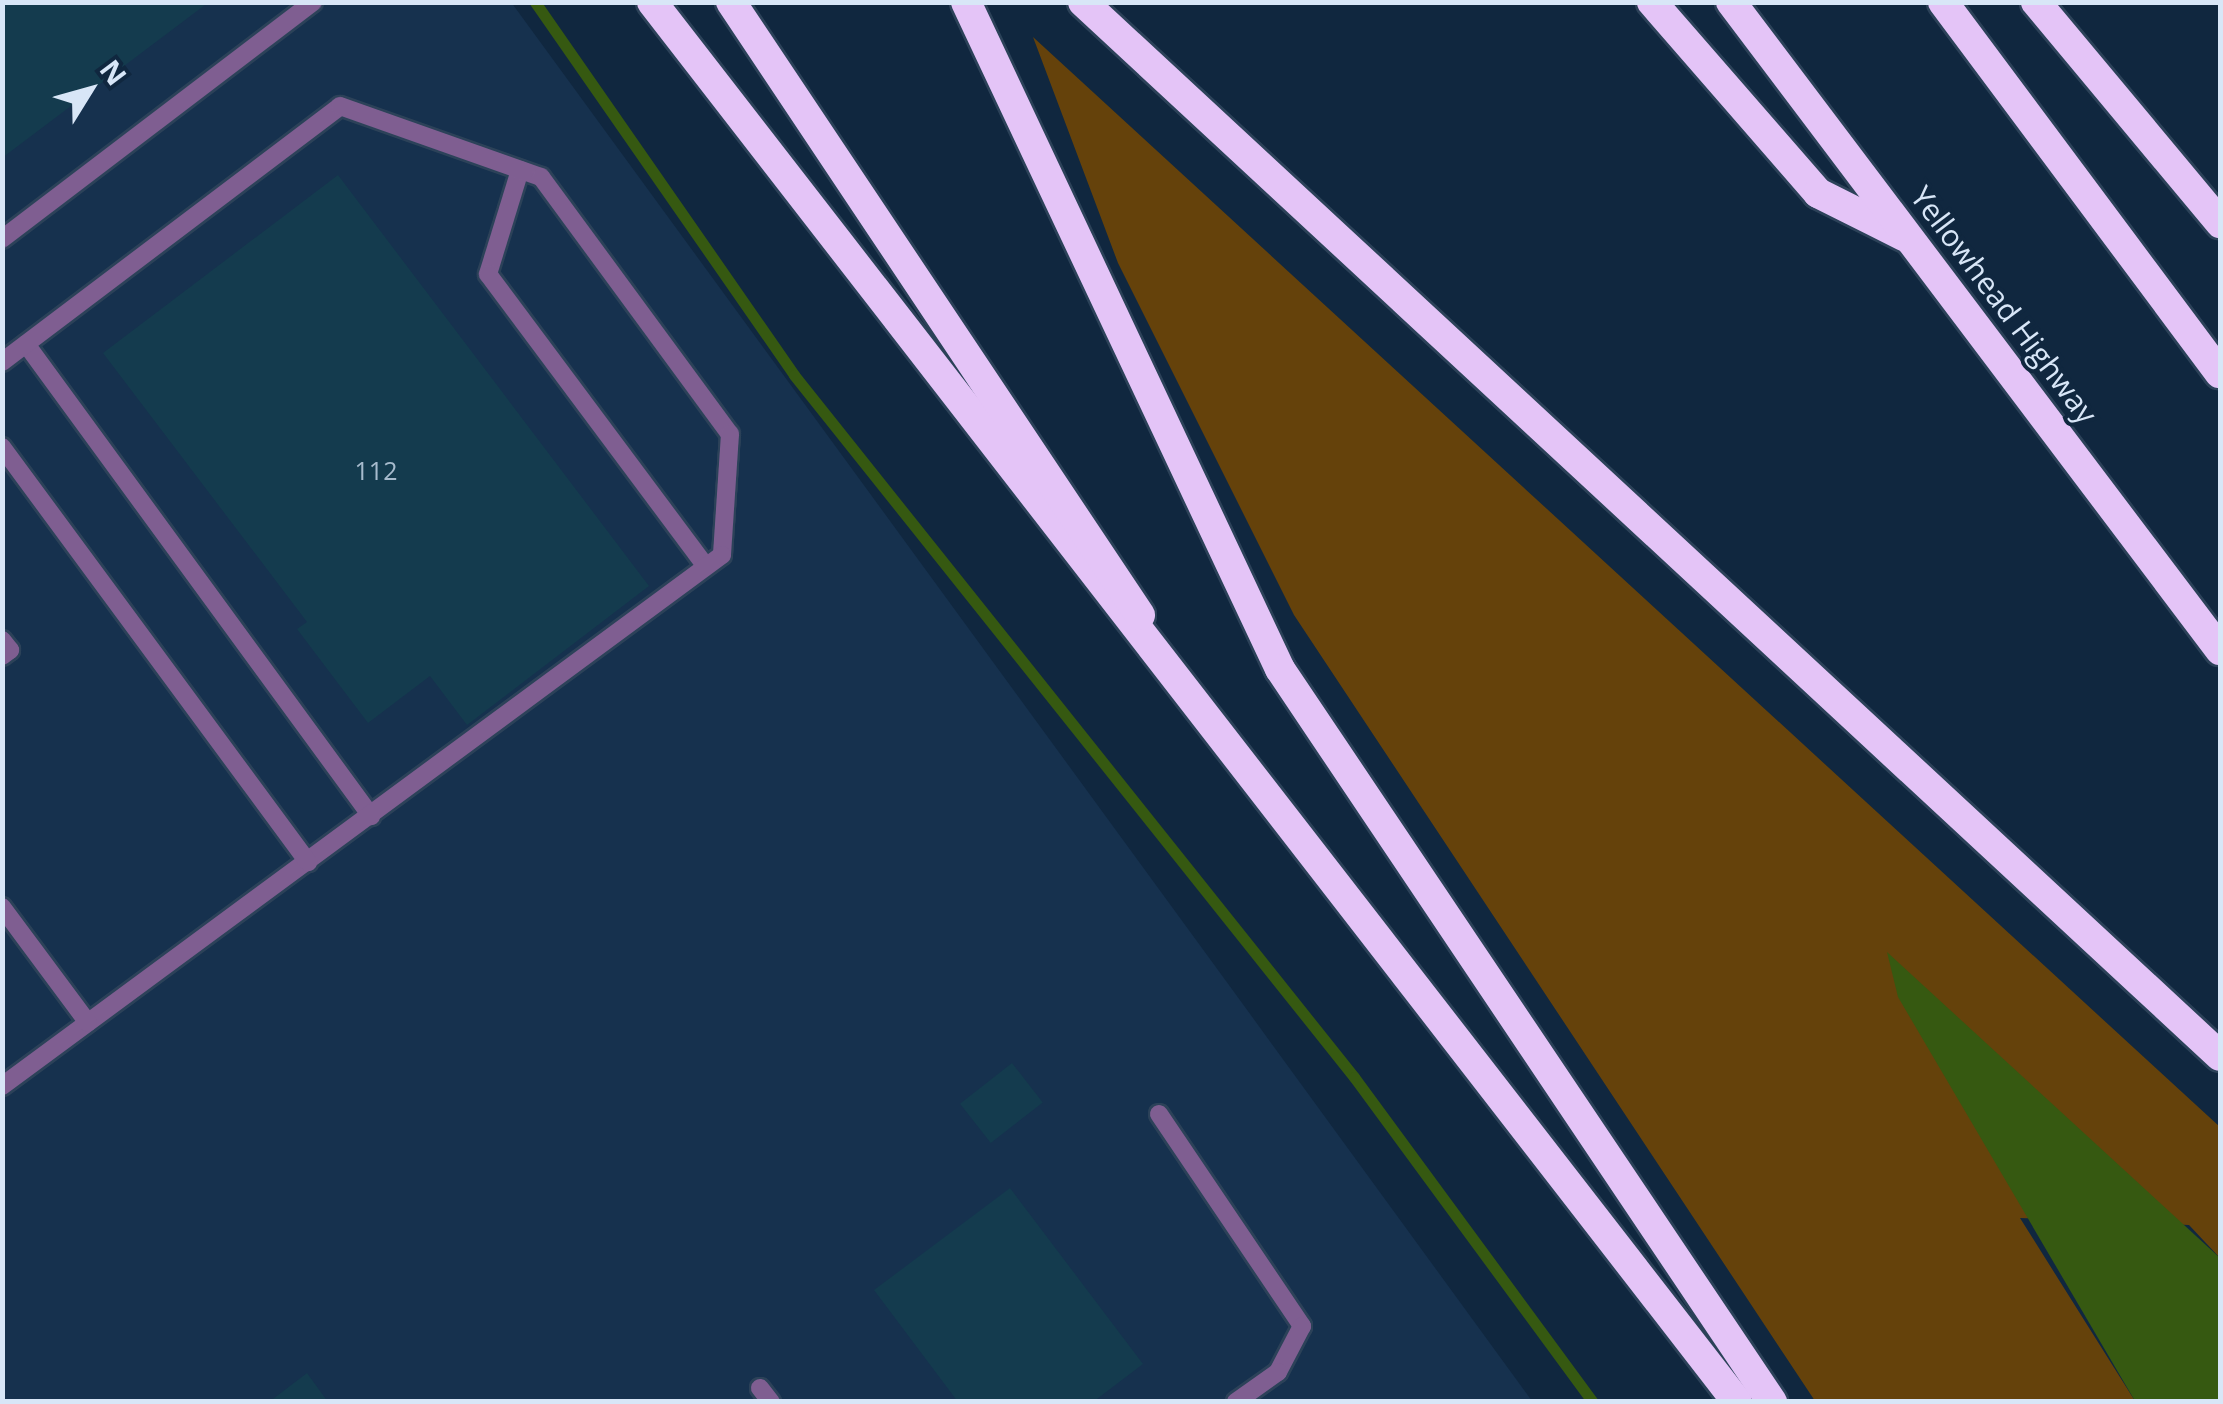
<!DOCTYPE html>
<style>
body{margin:0}
#map{position:relative;width:2223px;height:1404px;overflow:hidden;background:#10273f;font-family:"Open Sans",sans-serif}
div>[style]{position:absolute}
[style*='--x']{left:calc(var(--x)*1px);top:calc(var(--y)*1px);width:calc(var(--w)*1px);rotate:calc(var(--a)*1deg)}
.built>*{inset:0;background:#16314e}
.green>*{inset:0;background:#65420b}
.water>*{inset:0;background:#365911}
.stream>*{height:11px;margin:-5.5px;padding:0 5.5px;transform-origin:5.5px;border-radius:5.5px;background:#365911}
.building>*{inset:0;background:#143b4e;transform-origin:0 0}
.roads{filter:drop-shadow(2px 0 #2c4259) drop-shadow(-2px 0 #2c4259) drop-shadow(0 2px #2c4259) drop-shadow(0 -2px #2c4259)}
.service>*{height:18px;margin:-9px;padding:0 9px;transform-origin:9px;border-radius:9px;background:#7f5e91}
.motorway>*{height:30px;margin:-15px;padding:0 15px;transform-origin:15px;border-radius:15px;background:#e4c4f7}
span{translate:-50% -50%;white-space:nowrap;text-align:center;line-height:1.15;-webkit-text-stroke:8px #10273f;paint-order:stroke}
.number-label{font-size:25px;color:#a7bbcd}
.number-label span{-webkit-text-stroke-width:0}
.street-label{font-size:30px;color:#d8e6f7}
.frame{position:absolute;inset:0;border:5px solid #d8e6f7;pointer-events:none}
.north{position:absolute;left:40px;top:40px;width:100px;height:100px;-webkit-text-stroke:8px #10273f;paint-order:stroke;rotate:53deg;font-size:28px;font-weight:700;line-height:40px;text-align:center;color:#d8e6f7}
.north::after{content:'';display:block;margin:auto;width:35px;height:45px;background:#d8e6f7;clip-path:polygon(50% 0,100% 100%,50% 72%,0 100%)}
</style>
<div id="map">
<div class="built">
<div style="clip-path:polygon(511px 2px,1226px 981px,1532px 1401px,3px 1402px,3px 3px)"></div>
</div>
<div class="green">
<div style="clip-path:polygon(1033px 37px,2220px 1127px,2220px 1258px,2189px 1225px,2020px 1218px,2135px 1401px,1815px 1401px,1294px 615px,1118px 263px)"></div>
</div>
<div class="water">
<div style="clip-path:polygon(1887px 952px,2220px 1258px,2220px 1401px,2135px 1401px,1898px 997px)"></div>
</div>
<div class="stream">
<div style="--x:535;--y:2;--w:454;--a:55.2"></div>
<div style="--x:794;--y:375;--w:898;--a:51.42"></div>
<div style="--x:1354;--y:1077;--w:403;--a:53.7"></div>
</div>
<div class="building">
<div style="clip-path:polygon(2px 2px,209px 2px,2px 158px)"></div>
<div style="clip-path:polygon(338px 175px,649px 586px,467px 725px,430px 676px,368px 723px,297px 629px,307px 622px,103px 353px)"></div>
<div style="left:1012px;top:1063px;width:50px;height:66px;rotate:52deg"></div>
<div style="clip-path:polygon(1010px 1188px,1143px 1364px,1093px 1402px,958px 1402px,874px 1290px)"></div>
<div style="clip-path:polygon(307px 1373px,328px 1402px,269px 1402px)"></div>
</div>
<div class="roads">
<div class="service">
<div style="--x:520;--y:170;--w:109;--a:107.1"></div>
<div style="--x:488;--y:274;--w:364;--a:53.3"></div>
<div style="--x:2;--y:239;--w:391;--a:-37.3"></div>
<div style="--x:26;--y:344;--w:585;--a:53.84"></div>
<div style="--x:2;--y:362;--w:424;--a:-37.1"></div>
<div style="--x:340;--y:106;--w:213;--a:19.5"></div>
<div style="--x:541;--y:177;--w:319;--a:53.7"></div>
<div style="--x:730;--y:434;--w:121;--a:93.8"></div>
<div style="--x:722;--y:555;--w:895;--a:143.59"></div>
<div style="--x:2;--y:447;--w:516;--a:53.6"></div>
<div style="--x:2;--y:640;--w:13;--a:51"></div>
<div style="--x:10;--y:650;--w:10;--a:143"></div>
<div style="--x:2;--y:907;--w:144;--a:53.4"></div>
<div style="--x:1159;--y:1114;--w:256;--a:56"></div>
<div style="--x:1302;--y:1326;--w:52;--a:117.6"></div>
<div style="--x:1278;--y:1372;--w:52;--a:144.5"></div>
<div style="--x:760;--y:1388;--w:18;--a:52"></div>
</div>
<div class="motorway">
<div style="--x:652;--y:2;--w:1771;--a:52.22"></div>
<div style="--x:731;--y:2;--w:737;--a:56.29"></div>
<div style="--x:966;--y:2;--w:737;--a:64.79"></div>
<div style="--x:1280;--y:669;--w:883;--a:56.13"></div>
<div style="--x:1083;--y:2;--w:1550;--a:42.83"></div>
<div style="--x:1652;--y:2;--w:253;--a:49"></div>
<div style="--x:1818;--y:193;--w:96;--a:26.6"></div>
<div style="--x:1731;--y:2;--w:812;--a:52.96"></div>
<div style="--x:1943;--y:2;--w:463;--a:53.3"></div>
<div style="--x:2036;--y:2;--w:288;--a:50.2"></div>
</div>
</div>
<div class="number-label">
<span style="left:376px;top:470px">112</span>
</div>
<div class="street-label">
<span style="left:2004px;top:305px;rotate:53deg">Yellowhead Highway</span>
</div>
<div class="frame"></div>
<div class="north">N</div>
</div>
